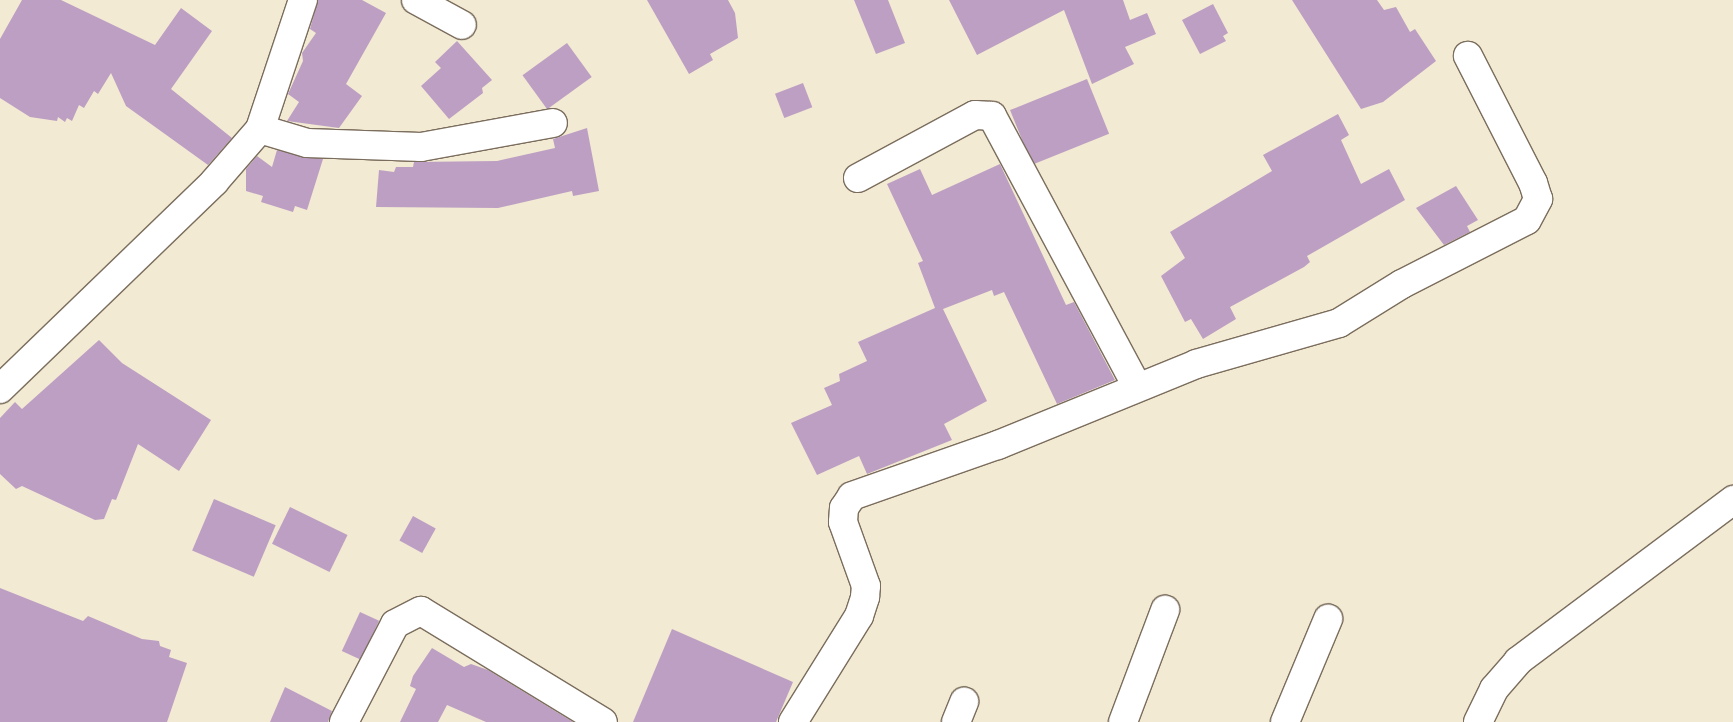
<!DOCTYPE html>
<style>
body{margin:0}
#map{position:relative;width:1733px;height:722px;overflow:hidden;background:#f2ead2;font-family:"IM FELL Great Primer",serif}
div>[style]{position:absolute}
[style*='--x']{left:calc(var(--x)*1px);top:calc(var(--y)*1px);width:calc(var(--w)*1px);rotate:calc(var(--a)*1deg)}
.building>*{inset:0;background:#bd9fc4;transform-origin:0 0}
.roads{filter:drop-shadow(1px 0 #7b6d5d) drop-shadow(-1px 0 #7b6d5d) drop-shadow(0 1px #7b6d5d) drop-shadow(0 -1px #7b6d5d)}
.minor>*{height:28px;margin:-14px;padding:0 14px;transform-origin:14px;border-radius:14px;background:#fff}
span{translate:-50% -50%;white-space:nowrap;text-align:center;line-height:1.15;-webkit-text-stroke:4px #fbf7ec;paint-order:stroke}
</style>
<div id="map">
<div class="building">
<div style="clip-path:polygon(22px 0,61px 0,155px 45px,181px 8px,212px 31px,171px 89px,232px 138px,208px 165px,126px 106px,111px 73px,98px 94px,94px 91px,84px 108px,79px 105px,72px 121px,67px 118px,65px 122px,58px 117px,57px 121px,30px 117px,0 98px,0 39px)"></div>
<div style="clip-path:polygon(318px 0,362px 0,386px 13px,346px 84px,362px 96px,339px 128px,287px 121px,299px 102px,288px 94px,303px 61px,302px 53px,316px 33px,310px 29px)"></div>
<div style="clip-path:polygon(647px 0,728px 0,735px 13px,738px 38px,710px 54px,713px 60px,689px 74px)"></div>
<div style="clip-path:polygon(854px 0,888px 0,905px 43px,876px 54px)"></div>
<div style="clip-path:polygon(949px 0,1123px 0,1130px 20px,1147px 13px,1156px 34px,1125px 47px,1134px 64px,1092px 84px,1064px 10px,977px 55px)"></div>
<div style="clip-path:polygon(1292px 0,1377px 0,1384px 10px,1396px 7px,1410px 32px,1415px 29px,1436px 61px,1383px 102px,1361px 109px)"></div>
<div style="clip-path:polygon(1213px 4px,1228px 33px,1223px 36px,1226px 41px,1200px 54px,1182px 20px)"></div>
<div style="clip-path:polygon(457px 41px,492px 80px,482px 88px,483px 93px,449px 119px,421px 86px,441px 68px,435px 62px)"></div>
<div style="left:567px;top:43px;width:42px;height:55px;rotate:54deg"></div>
<div style="left:1087px;top:79px;width:59px;height:83px;rotate:68deg"></div>
<div style="left:803px;top:83px;width:26px;height:30px;rotate:69deg"></div>
<div style="clip-path:polygon(1338px 114px,1349px 135px,1341px 140px,1361px 184px,1389px 169px,1405px 200px,1307px 256px,1310px 262px,1304px 267px,1230px 307px,1236px 319px,1203px 339px,1191px 319px,1185px 322px,1161px 276px,1185px 258px,1170px 232px,1272px 171px,1263px 155px)"></div>
<div style="clip-path:polygon(587px 128px,599px 191px,573px 196px,572px 191px,498px 208px,376px 207px,379px 170px,394px 172px,396px 167px,413px 167px,414px 162px,497px 161px,555px 148px,553px 139px)"></div>
<div style="clip-path:polygon(277px 150px,323px 159px,307px 210px,295px 206px,293px 212px,261px 202px,263px 196px,246px 191px,246px 169px,257px 156px,272px 167px)"></div>
<div style="clip-path:polygon(1000px 164px,1066px 305px,1074px 302px,1115px 380px,1057px 404px,1004px 292px,994px 296px,992px 290px,943px 309px,987px 401px,944px 424px,952px 440px,867px 474px,859px 456px,817px 475px,791px 423px,832px 405px,824px 388px,840px 381px,839px 374px,867px 361px,858px 342px,935px 308px,918px 263px,923px 261px,887px 184px,920px 169px,932px 195px)"></div>
<div style="clip-path:polygon(1456px 186px,1478px 220px,1467px 226px,1470px 232px,1444px 245px,1416px 208px)"></div>
<div style="clip-path:polygon(99px 340px,122px 363px,211px 420px,179px 471px,138px 444px,116px 500px,112px 499px,104px 519px,95px 520px,22px 486px,16px 489px,0 474px,0 418px,15px 402px,22px 409px)"></div>
<div style="left:214px;top:499px;width:67px;height:56px;rotate:23deg"></div>
<div style="left:290px;top:507px;width:64px;height:41px;rotate:26deg"></div>
<div style="left:413px;top:516px;width:26px;height:28px;rotate:29deg"></div>
<div style="clip-path:polygon(0 588px,83px 621px,88px 616px,142px 639px,159px 641px,160px 646px,171px 650px,169px 657px,187px 663px,167px 722px,0 722px)"></div>
<div style="left:360px;top:612px;width:21px;height:43px;rotate:25deg"></div>
<div style="clip-path:polygon(672px 629px,793px 682px,776px 722px,633px 722px)"></div>
<div style="clip-path:polygon(432px 648px,464px 667px,471px 664px,488px 670px,573px 722px,486px 722px,447px 705px,438px 722px,400px 722px,416px 689px,410px 686px,413px 676px)"></div>
<div style="clip-path:polygon(285px 687px,332px 711px,328px 722px,270px 722px)"></div>
</div>
<div class="roads">
<div class="minor">
<div style="--x:416;--y:0;--w:52;--a:28.5"></div>
<div style="--x:260;--y:129;--w:49;--a:16.6"></div>
<div style="--x:307;--y:143;--w:114;--a:2"></div>
<div style="--x:421;--y:147;--w:134;--a:-10.3"></div>
<div style="--x:858;--y:178;--w:133;--a:-28.3"></div>
<div style="--x:975;--y:115;--w:17;--a:3"></div>
<div style="--x:992;--y:116;--w:306;--a:61.8"></div>
<div style="--x:0;--y:389;--w:298;--a:-44"></div>
<div style="--x:214;--y:182;--w:70;--a:-49"></div>
<div style="--x:260;--y:129;--w:136;--a:-71.6"></div>
<div style="--x:344;--y:722;--w:110;--a:-62.5"></div>
<div style="--x:395;--y:624;--w:29;--a:-27"></div>
<div style="--x:421;--y:611;--w:213;--a:31.4"></div>
<div style="--x:793;--y:722;--w:125;--a:-58.1"></div>
<div style="--x:859;--y:616;--w:20;--a:-72"></div>
<div style="--x:865;--y:597;--w:11;--a:-85"></div>
<div style="--x:866;--y:586;--w:68;--a:-109.8"></div>
<div style="--x:843;--y:522;--w:14;--a:-86"></div>
<div style="--x:844;--y:508;--w:14;--a:-56"></div>
<div style="--x:852;--y:496;--w:155;--a:-19.3"></div>
<div style="--x:998;--y:445;--w:214;--a:-22.2"></div>
<div style="--x:1196;--y:364;--w:149;--a:-16"></div>
<div style="--x:1339;--y:323;--w:74;--a:-31.8"></div>
<div style="--x:1402;--y:284;--w:140;--a:-27.1"></div>
<div style="--x:1527;--y:220;--w:24;--a:-62"></div>
<div style="--x:1538;--y:199;--w:17;--a:-107"></div>
<div style="--x:1533;--y:183;--w:143;--a:-117.1"></div>
<div style="--x:956;--y:722;--w:22;--a:-68"></div>
<div style="--x:1123;--y:722;--w:120;--a:-69.4"></div>
<div style="--x:1285;--y:722;--w:112;--a:-67.3"></div>
<div style="--x:1478;--y:722;--w:37;--a:-64"></div>
<div style="--x:1494;--y:689;--w:37;--a:-49"></div>
<div style="--x:1518;--y:661;--w:269;--a:-36.8"></div>
</div>
</div>
</div>
